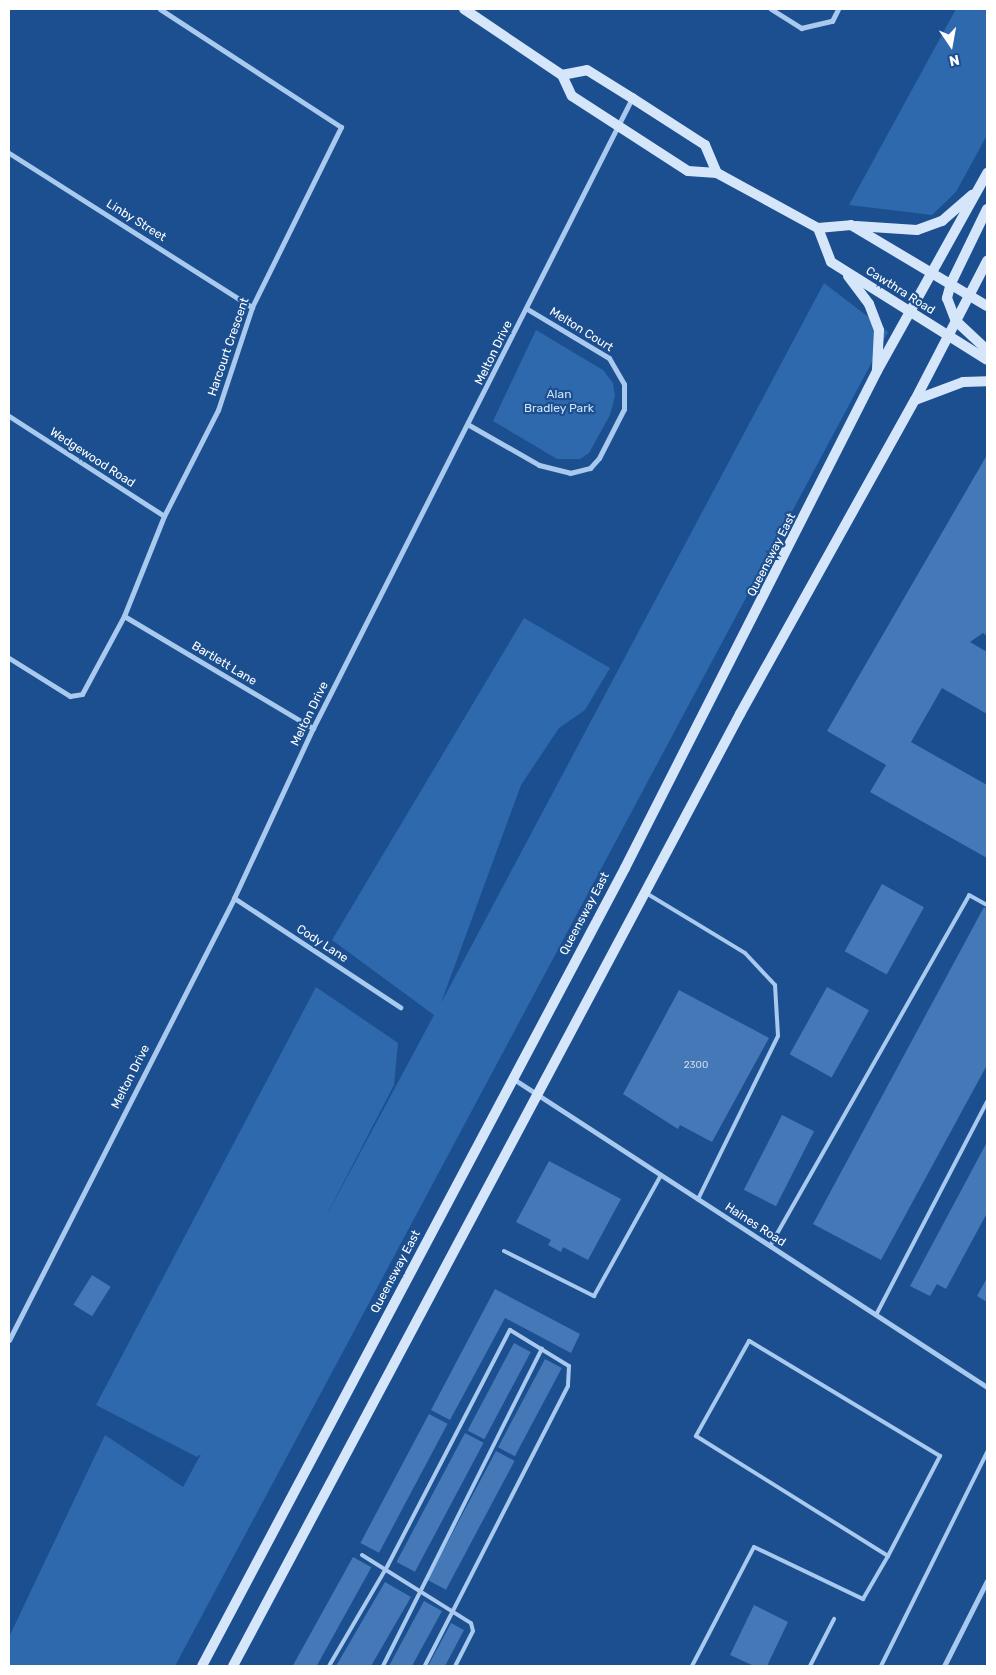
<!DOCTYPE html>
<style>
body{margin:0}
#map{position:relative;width:996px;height:1675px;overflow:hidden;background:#1b4f8f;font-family:Rubik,sans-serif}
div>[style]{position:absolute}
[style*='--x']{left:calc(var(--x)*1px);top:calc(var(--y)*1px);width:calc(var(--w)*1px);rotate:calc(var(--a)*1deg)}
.green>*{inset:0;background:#2e69ad}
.building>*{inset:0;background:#4478b7;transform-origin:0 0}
.service>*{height:4px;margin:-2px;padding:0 2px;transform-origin:2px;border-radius:2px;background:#a9c9ee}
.minor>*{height:5px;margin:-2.5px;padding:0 2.5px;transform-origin:2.5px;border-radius:2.5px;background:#a9c9ee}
.secondary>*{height:10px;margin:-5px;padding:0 5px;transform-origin:5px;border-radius:5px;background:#d6e6fa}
span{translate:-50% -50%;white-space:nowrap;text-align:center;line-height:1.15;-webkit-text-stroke:4.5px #1b4f8f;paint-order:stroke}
.number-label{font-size:10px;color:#d0dded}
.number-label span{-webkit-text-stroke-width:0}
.street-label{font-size:12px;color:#fff}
.park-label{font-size:12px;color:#cfe3fa}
.frame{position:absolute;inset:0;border:10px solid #fff;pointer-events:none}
.north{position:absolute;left:926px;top:20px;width:50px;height:50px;-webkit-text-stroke:4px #1b4f8f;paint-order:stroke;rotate:168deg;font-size:14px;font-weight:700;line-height:20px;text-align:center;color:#fff}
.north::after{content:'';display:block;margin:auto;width:18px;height:22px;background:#fff;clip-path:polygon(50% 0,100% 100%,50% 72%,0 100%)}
</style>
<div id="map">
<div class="green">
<div style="clip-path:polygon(956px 9px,987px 9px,987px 135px,956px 192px,932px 215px,849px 205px)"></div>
<div style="clip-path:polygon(824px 283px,888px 332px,175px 1666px,9px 1666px,9px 1637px,105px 1435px,183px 1487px,201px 1454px,197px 1457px,96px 1405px,316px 987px,398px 1043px,394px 1085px,322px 1224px,434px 1015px,332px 940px,524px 618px,610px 668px,585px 710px,559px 728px,521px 785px,441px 1003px)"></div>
<div style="clip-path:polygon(536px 330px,603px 370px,613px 383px,615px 396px,610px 415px,589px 453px,580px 459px,557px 459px,493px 421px)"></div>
</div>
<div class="building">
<div style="clip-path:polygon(987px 455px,987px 636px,983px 633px,970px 642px,987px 652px,987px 714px,942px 688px,911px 742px,987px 785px,987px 858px,870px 792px,886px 765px,827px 731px)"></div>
<div style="left:882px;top:884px;width:48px;height:77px;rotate:29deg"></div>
<div style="clip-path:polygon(984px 907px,987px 909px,987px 1065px,881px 1260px,813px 1224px)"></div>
<div style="left:827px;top:987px;width:48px;height:77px;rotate:29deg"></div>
<div style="clip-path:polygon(679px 990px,769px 1038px,712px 1142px,680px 1125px,678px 1129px,623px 1094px)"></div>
<div style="left:782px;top:1115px;width:36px;height:84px;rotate:27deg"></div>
<div style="clip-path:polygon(987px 1142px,987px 1213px,946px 1289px,937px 1284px,930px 1296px,910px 1286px)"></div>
<div style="clip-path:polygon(549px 1161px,621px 1199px,588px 1260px,563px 1247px,561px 1252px,548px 1245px,551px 1240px,516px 1222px)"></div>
<div style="left:92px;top:1275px;width:22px;height:35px;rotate:32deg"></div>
<div style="clip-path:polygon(987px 1278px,987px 1302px,977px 1296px)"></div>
<div style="clip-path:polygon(495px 1289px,580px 1334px,571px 1353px,505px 1318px,450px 1420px,431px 1410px)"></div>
<div style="left:514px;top:1343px;width:19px;height:99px;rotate:28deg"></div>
<div style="left:545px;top:1359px;width:19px;height:100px;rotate:28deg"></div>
<div style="left:429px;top:1414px;width:21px;height:146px;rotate:28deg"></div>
<div style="left:465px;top:1433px;width:21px;height:146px;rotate:28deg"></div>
<div style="left:496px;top:1451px;width:21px;height:146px;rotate:28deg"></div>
<div style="left:353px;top:1557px;width:21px;height:124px;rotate:29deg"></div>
<div style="clip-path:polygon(385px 1582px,411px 1597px,371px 1666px,336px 1666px)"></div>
<div style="clip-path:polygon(424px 1601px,442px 1611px,412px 1666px,389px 1666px)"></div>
<div style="clip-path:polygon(754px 1605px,788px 1622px,767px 1666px,754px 1666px,730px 1655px)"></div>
<div style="clip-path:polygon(451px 1623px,464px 1630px,445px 1666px,428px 1666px)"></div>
</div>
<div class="service">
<div style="--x:646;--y:893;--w:116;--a:31.2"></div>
<div style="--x:745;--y:953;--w:44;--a:46.8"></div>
<div style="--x:775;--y:985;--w:51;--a:86.6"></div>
<div style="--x:778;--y:1036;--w:182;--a:116.1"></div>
<div style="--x:770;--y:1246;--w:403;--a:-60.4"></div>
<div style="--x:969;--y:895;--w:21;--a:29"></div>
<div style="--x:504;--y:1251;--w:101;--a:26.6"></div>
<div style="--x:594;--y:1296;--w:138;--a:-61"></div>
<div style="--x:876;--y:1315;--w:240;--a:-62.5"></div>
<div style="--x:362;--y:1555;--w:128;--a:32"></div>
<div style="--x:471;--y:1623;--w:8;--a:76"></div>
<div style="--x:473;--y:1631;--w:39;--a:117"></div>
<div style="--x:329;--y:1666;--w:117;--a:-59.7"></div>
<div style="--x:388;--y:1565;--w:265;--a:-62.6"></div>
<div style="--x:510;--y:1330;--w:69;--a:31.4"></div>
<div style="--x:569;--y:1366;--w:20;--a:93"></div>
<div style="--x:568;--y:1386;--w:314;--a:117.1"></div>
<div style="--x:383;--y:1666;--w:355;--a:-63.4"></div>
<div style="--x:692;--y:1666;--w:134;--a:-62.5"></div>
<div style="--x:754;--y:1547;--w:121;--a:25.5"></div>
<div style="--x:863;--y:1599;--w:50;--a:-59.8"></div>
<div style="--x:888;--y:1556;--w:113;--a:-62.5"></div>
<div style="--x:940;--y:1456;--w:223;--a:-148.9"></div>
<div style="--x:749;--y:1341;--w:109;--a:119.2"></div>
<div style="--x:696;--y:1436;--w:226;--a:32"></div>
<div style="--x:810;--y:1666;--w:53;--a:-62.9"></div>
<div style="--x:881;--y:1666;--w:239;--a:-63.6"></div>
</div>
<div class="minor">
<div style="--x:771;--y:9;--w:36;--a:32"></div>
<div style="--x:801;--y:28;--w:32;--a:-13"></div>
<div style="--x:832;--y:21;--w:13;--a:-63"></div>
<div style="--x:9;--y:153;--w:288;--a:32.4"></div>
<div style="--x:9;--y:416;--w:184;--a:32.8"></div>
<div style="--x:469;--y:425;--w:81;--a:29.7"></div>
<div style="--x:539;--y:465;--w:32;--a:14"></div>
<div style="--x:570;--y:473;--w:21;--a:-14"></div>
<div style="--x:590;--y:468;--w:13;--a:-48"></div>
<div style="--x:599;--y:458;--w:55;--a:-63"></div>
<div style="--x:624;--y:409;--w:25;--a:-90"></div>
<div style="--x:624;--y:384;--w:30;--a:-120"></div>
<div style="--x:609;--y:358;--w:96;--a:-149.1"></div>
<div style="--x:124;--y:616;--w:220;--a:30.7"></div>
<div style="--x:9;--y:658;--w:72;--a:31.9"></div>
<div style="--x:70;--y:696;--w:12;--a:-9"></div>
<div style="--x:82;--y:694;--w:89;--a:-61.7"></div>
<div style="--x:124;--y:616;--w:108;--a:-68.2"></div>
<div style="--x:164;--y:516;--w:119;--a:-63"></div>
<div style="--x:218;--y:410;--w:108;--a:-71.7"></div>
<div style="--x:252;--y:307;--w:201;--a:-63.7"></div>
<div style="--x:341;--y:127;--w:216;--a:-146.9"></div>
<div style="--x:234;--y:898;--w:199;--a:33.3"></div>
<div style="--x:512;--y:1078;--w:567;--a:33.05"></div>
<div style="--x:9;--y:1340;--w:496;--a:-63"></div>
<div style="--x:234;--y:898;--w:187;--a:-65.1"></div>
<div style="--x:313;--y:728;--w:706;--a:-63.14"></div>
<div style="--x:944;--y:1666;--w:95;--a:-63.2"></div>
</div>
<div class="secondary">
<div style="--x:464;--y:9;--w:118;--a:34"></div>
<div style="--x:562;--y:75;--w:23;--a:65"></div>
<div style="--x:572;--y:96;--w:138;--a:32.9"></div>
<div style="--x:688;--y:171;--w:29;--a:4"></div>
<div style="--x:717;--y:173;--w:115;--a:28.6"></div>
<div style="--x:818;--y:228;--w:33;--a:-5"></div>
<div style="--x:851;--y:225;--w:158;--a:30.8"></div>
<div style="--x:562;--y:75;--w:25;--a:-11"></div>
<div style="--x:587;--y:70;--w:53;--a:31.9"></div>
<div style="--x:632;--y:98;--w:87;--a:32.8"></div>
<div style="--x:705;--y:145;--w:30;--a:67"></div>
<div style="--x:987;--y:209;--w:82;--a:115.9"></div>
<div style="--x:951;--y:283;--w:16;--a:105"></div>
<div style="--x:947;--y:298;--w:25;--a:69"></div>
<div style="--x:956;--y:321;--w:42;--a:43.1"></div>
<div style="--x:856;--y:226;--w:61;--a:3.8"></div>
<div style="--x:917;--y:230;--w:27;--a:-20"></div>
<div style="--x:942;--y:221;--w:40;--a:-41"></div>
<div style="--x:818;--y:228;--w:36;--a:69"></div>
<div style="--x:831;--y:262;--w:184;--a:32.1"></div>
<div style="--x:848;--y:276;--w:35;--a:53"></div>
<div style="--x:869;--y:304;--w:28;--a:69"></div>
<div style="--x:879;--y:330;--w:40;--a:92.9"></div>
<div style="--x:915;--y:400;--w:51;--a:-20.6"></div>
<div style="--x:963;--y:382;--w:24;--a:-2"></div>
<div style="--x:202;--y:1666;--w:903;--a:-62.07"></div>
<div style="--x:625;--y:868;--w:557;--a:-63.11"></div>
<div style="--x:877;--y:371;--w:227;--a:-60.9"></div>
<div style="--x:233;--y:1666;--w:1079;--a:-61.96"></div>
<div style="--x:740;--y:714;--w:359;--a:-60.9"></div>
<div style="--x:915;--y:400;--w:157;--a:-62.6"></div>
</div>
<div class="number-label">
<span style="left:696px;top:1066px">2300</span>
</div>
<div class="street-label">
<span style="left:136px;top:221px;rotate:32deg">Linby Street</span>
<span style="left:900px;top:291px;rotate:32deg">Cawthra Road</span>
<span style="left:581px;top:330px;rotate:32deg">Melton Court</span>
<span style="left:229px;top:347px;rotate:-71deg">Harcourt Crescent</span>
<span style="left:494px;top:353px;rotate:-64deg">Melton Drive</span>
<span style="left:92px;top:458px;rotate:33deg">Wedgewood Road</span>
<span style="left:772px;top:555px;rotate:-63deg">Queensway East</span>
<span style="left:224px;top:664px;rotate:31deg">Bartlett Lane</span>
<span style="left:310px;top:714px;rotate:-64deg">Melton Drive</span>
<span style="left:585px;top:914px;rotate:-62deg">Queensway East</span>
<span style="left:322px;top:944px;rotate:33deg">Cody Lane</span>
<span style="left:131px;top:1077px;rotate:-63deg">Melton Drive</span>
<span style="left:755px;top:1225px;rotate:33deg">Haines Road</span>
<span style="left:396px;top:1272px;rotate:-62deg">Queensway East</span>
</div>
<div class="park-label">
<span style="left:559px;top:402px">Alan<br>Bradley Park</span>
</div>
<div class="frame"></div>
<div class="north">N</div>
</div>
